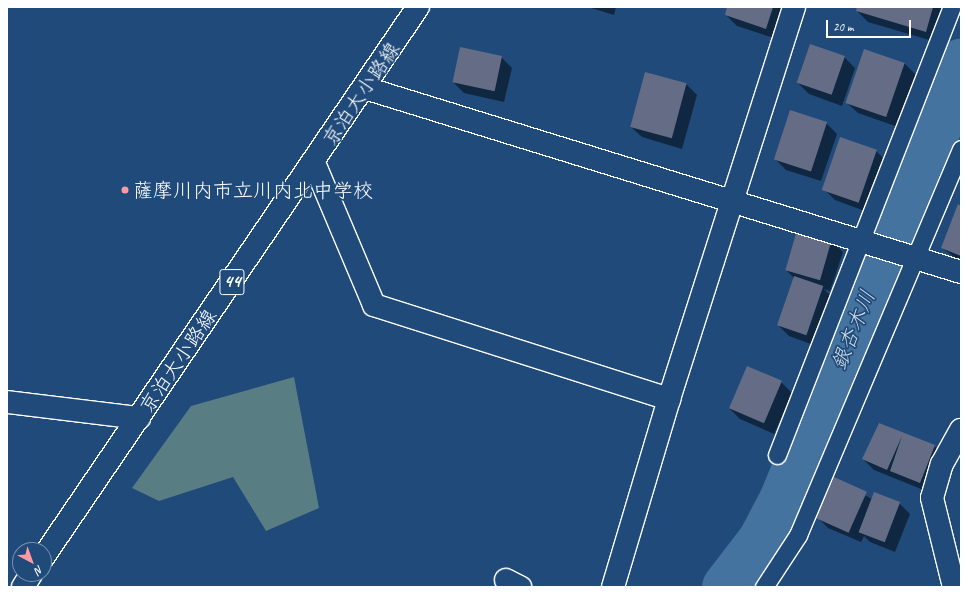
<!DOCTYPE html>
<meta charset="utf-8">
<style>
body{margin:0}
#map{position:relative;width:968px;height:594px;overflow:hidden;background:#1f4a7a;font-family:Caveat,"Klee One",sans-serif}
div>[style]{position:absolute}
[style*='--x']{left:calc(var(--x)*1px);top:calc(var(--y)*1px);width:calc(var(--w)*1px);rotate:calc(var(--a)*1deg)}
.green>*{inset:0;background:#587d83}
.shadow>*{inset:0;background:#0007}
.river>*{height:51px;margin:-25.5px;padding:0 25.5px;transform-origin:25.5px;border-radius:25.5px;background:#4473a0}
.building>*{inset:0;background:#656d86;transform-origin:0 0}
.roads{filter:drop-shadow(1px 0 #fff) drop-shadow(-1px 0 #fff) drop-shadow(0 1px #fff) drop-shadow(0 -1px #fff)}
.service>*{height:17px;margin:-8.5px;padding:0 8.5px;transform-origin:8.5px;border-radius:8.5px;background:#1f4a7a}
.minor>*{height:22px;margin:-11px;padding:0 11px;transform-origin:11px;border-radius:11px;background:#1f4a7a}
.tertiary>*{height:22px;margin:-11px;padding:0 11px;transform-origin:11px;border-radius:11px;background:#1f4a7a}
.primary>*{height:22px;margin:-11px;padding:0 11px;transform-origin:11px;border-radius:11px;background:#1f4a7a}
.dots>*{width:11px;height:11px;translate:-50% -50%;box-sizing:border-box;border:2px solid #1f4a7a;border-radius:50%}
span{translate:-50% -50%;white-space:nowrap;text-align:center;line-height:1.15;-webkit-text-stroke:3.5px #1f4a7a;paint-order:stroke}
.shield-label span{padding:1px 3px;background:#1f4a7a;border:1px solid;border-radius:3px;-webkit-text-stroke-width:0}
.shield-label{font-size:19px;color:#fff;font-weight:700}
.street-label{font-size:20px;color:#fff}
.poi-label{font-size:20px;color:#fff}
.left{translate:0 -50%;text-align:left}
.water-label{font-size:21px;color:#d0dce7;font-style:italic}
.frame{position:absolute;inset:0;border:8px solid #fff;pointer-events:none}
.north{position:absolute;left:12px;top:542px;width:40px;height:40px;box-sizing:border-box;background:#1f4a7a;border:1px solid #7992af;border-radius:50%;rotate:139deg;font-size:11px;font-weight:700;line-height:16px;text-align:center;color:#fff}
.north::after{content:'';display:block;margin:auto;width:14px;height:18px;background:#ff9aa2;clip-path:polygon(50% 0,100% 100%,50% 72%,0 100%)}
.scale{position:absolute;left:826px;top:20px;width:85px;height:18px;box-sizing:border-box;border:2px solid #fff;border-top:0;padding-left:5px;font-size:12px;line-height:14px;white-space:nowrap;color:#fff;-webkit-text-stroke:3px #1f4a7a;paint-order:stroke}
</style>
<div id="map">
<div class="green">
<div style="clip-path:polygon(294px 377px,319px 508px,266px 531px,233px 477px,159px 501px,132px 488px,191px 406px)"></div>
</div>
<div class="shadow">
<div style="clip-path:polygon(588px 7px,616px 7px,614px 15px)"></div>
<div style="clip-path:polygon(728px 7px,787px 7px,777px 39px,737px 26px,726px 15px)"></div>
<div style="clip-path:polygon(858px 7px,947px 7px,936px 42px,868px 22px,857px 11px)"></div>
<div style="clip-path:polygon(864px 50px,905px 64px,916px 75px,898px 127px,858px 113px,847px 103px)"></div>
<div style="clip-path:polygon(501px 57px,512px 68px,504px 102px,464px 93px,453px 82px)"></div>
<div style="clip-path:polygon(844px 57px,855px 68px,842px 106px,809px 94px,798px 83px)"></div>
<div style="clip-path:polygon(686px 84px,697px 95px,682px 149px,642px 137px,631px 127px)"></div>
<div style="clip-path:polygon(826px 123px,837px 134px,821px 181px,786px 170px,775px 159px)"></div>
<div style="clip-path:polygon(876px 151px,887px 162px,870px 213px,835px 200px,824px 189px)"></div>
<div style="clip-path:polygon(961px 207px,961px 262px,942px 248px)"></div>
<div style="clip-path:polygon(832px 241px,843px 252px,830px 291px,824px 289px,833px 298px,816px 346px,789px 336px,778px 325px,794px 278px,786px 270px)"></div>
<div style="clip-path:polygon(781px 382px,792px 393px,774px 434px,740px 419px,729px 408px)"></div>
<div style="clip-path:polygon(879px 424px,934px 446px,945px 457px,931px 493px,874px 470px,863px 459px)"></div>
<div style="clip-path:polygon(834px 479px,872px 499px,899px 503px,910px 514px,895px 552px,870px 542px,864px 536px,861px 542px,828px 528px,817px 517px)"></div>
</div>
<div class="river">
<div style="--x:727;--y:587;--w:59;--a:-52.5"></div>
<div style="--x:763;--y:540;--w:45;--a:-62.3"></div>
<div style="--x:784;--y:500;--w:471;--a:-67.9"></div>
</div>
<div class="building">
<div style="clip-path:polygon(727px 7px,773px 7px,766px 29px,725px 15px)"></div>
<div style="clip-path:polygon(857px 7px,933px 7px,926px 32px,856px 11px)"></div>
<div style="left:810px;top:44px;width:37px;height:41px;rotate:19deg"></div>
<div style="left:460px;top:47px;width:43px;height:36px;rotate:12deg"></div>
<div style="left:864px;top:49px;width:43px;height:57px;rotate:19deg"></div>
<div style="left:645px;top:72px;width:43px;height:57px;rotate:15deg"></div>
<div style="left:790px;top:110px;width:39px;height:52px;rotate:18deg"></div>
<div style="left:840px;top:137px;width:39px;height:56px;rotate:19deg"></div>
<div style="clip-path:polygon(958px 204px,961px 206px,961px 256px,941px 248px)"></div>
<div style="left:797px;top:230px;width:36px;height:42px;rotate:16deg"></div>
<div style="left:794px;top:276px;width:31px;height:52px;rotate:19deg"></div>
<div style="left:747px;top:366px;width:38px;height:46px;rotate:23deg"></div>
<div style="clip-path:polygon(879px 423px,935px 445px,920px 483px,890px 471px,902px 436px,887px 470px,862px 459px)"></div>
<div style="left:834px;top:477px;width:36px;height:45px;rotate:24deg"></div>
<div style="left:874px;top:492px;width:28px;height:43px;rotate:21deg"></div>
</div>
<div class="roads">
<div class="service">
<div style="--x:777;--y:455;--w:481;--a:-68.7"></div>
<div style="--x:764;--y:587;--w:62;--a:-56.8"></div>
<div style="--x:798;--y:535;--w:419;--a:-67.1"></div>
</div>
<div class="minor">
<div style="--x:365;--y:88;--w:624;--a:17.16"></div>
<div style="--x:314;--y:163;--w:154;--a:67.1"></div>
<div style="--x:374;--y:305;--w:310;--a:17.7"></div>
<div style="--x:506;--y:580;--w:16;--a:27"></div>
<div style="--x:613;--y:587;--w:196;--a:-73.4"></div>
<div style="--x:669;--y:399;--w:411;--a:-72.3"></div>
<div style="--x:954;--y:587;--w:92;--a:-103.9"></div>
<div style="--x:932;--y:498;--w:35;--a:-74"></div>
<div style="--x:942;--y:464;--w:39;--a:-61"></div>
</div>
<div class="tertiary">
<div style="--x:7;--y:402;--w:133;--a:6.9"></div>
</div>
<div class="primary">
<div style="--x:44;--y:556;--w:664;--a:-55.74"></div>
<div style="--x:23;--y:587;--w:15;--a:-58"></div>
</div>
</div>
<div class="dots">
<div style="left:125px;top:190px;background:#ff9aa2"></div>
</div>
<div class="shield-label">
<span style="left:232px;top:282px">44</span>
</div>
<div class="street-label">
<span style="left:361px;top:94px;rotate:-56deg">京泊大小路線</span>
<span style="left:178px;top:361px;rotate:-56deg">京泊大小路線</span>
</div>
<div class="poi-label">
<span class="left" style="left:133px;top:190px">薩摩川内市立川内北中学校</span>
</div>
<div class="water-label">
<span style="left:853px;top:330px;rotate:-68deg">銀杏木川</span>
</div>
<div class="frame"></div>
<div class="north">N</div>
<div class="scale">20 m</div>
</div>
